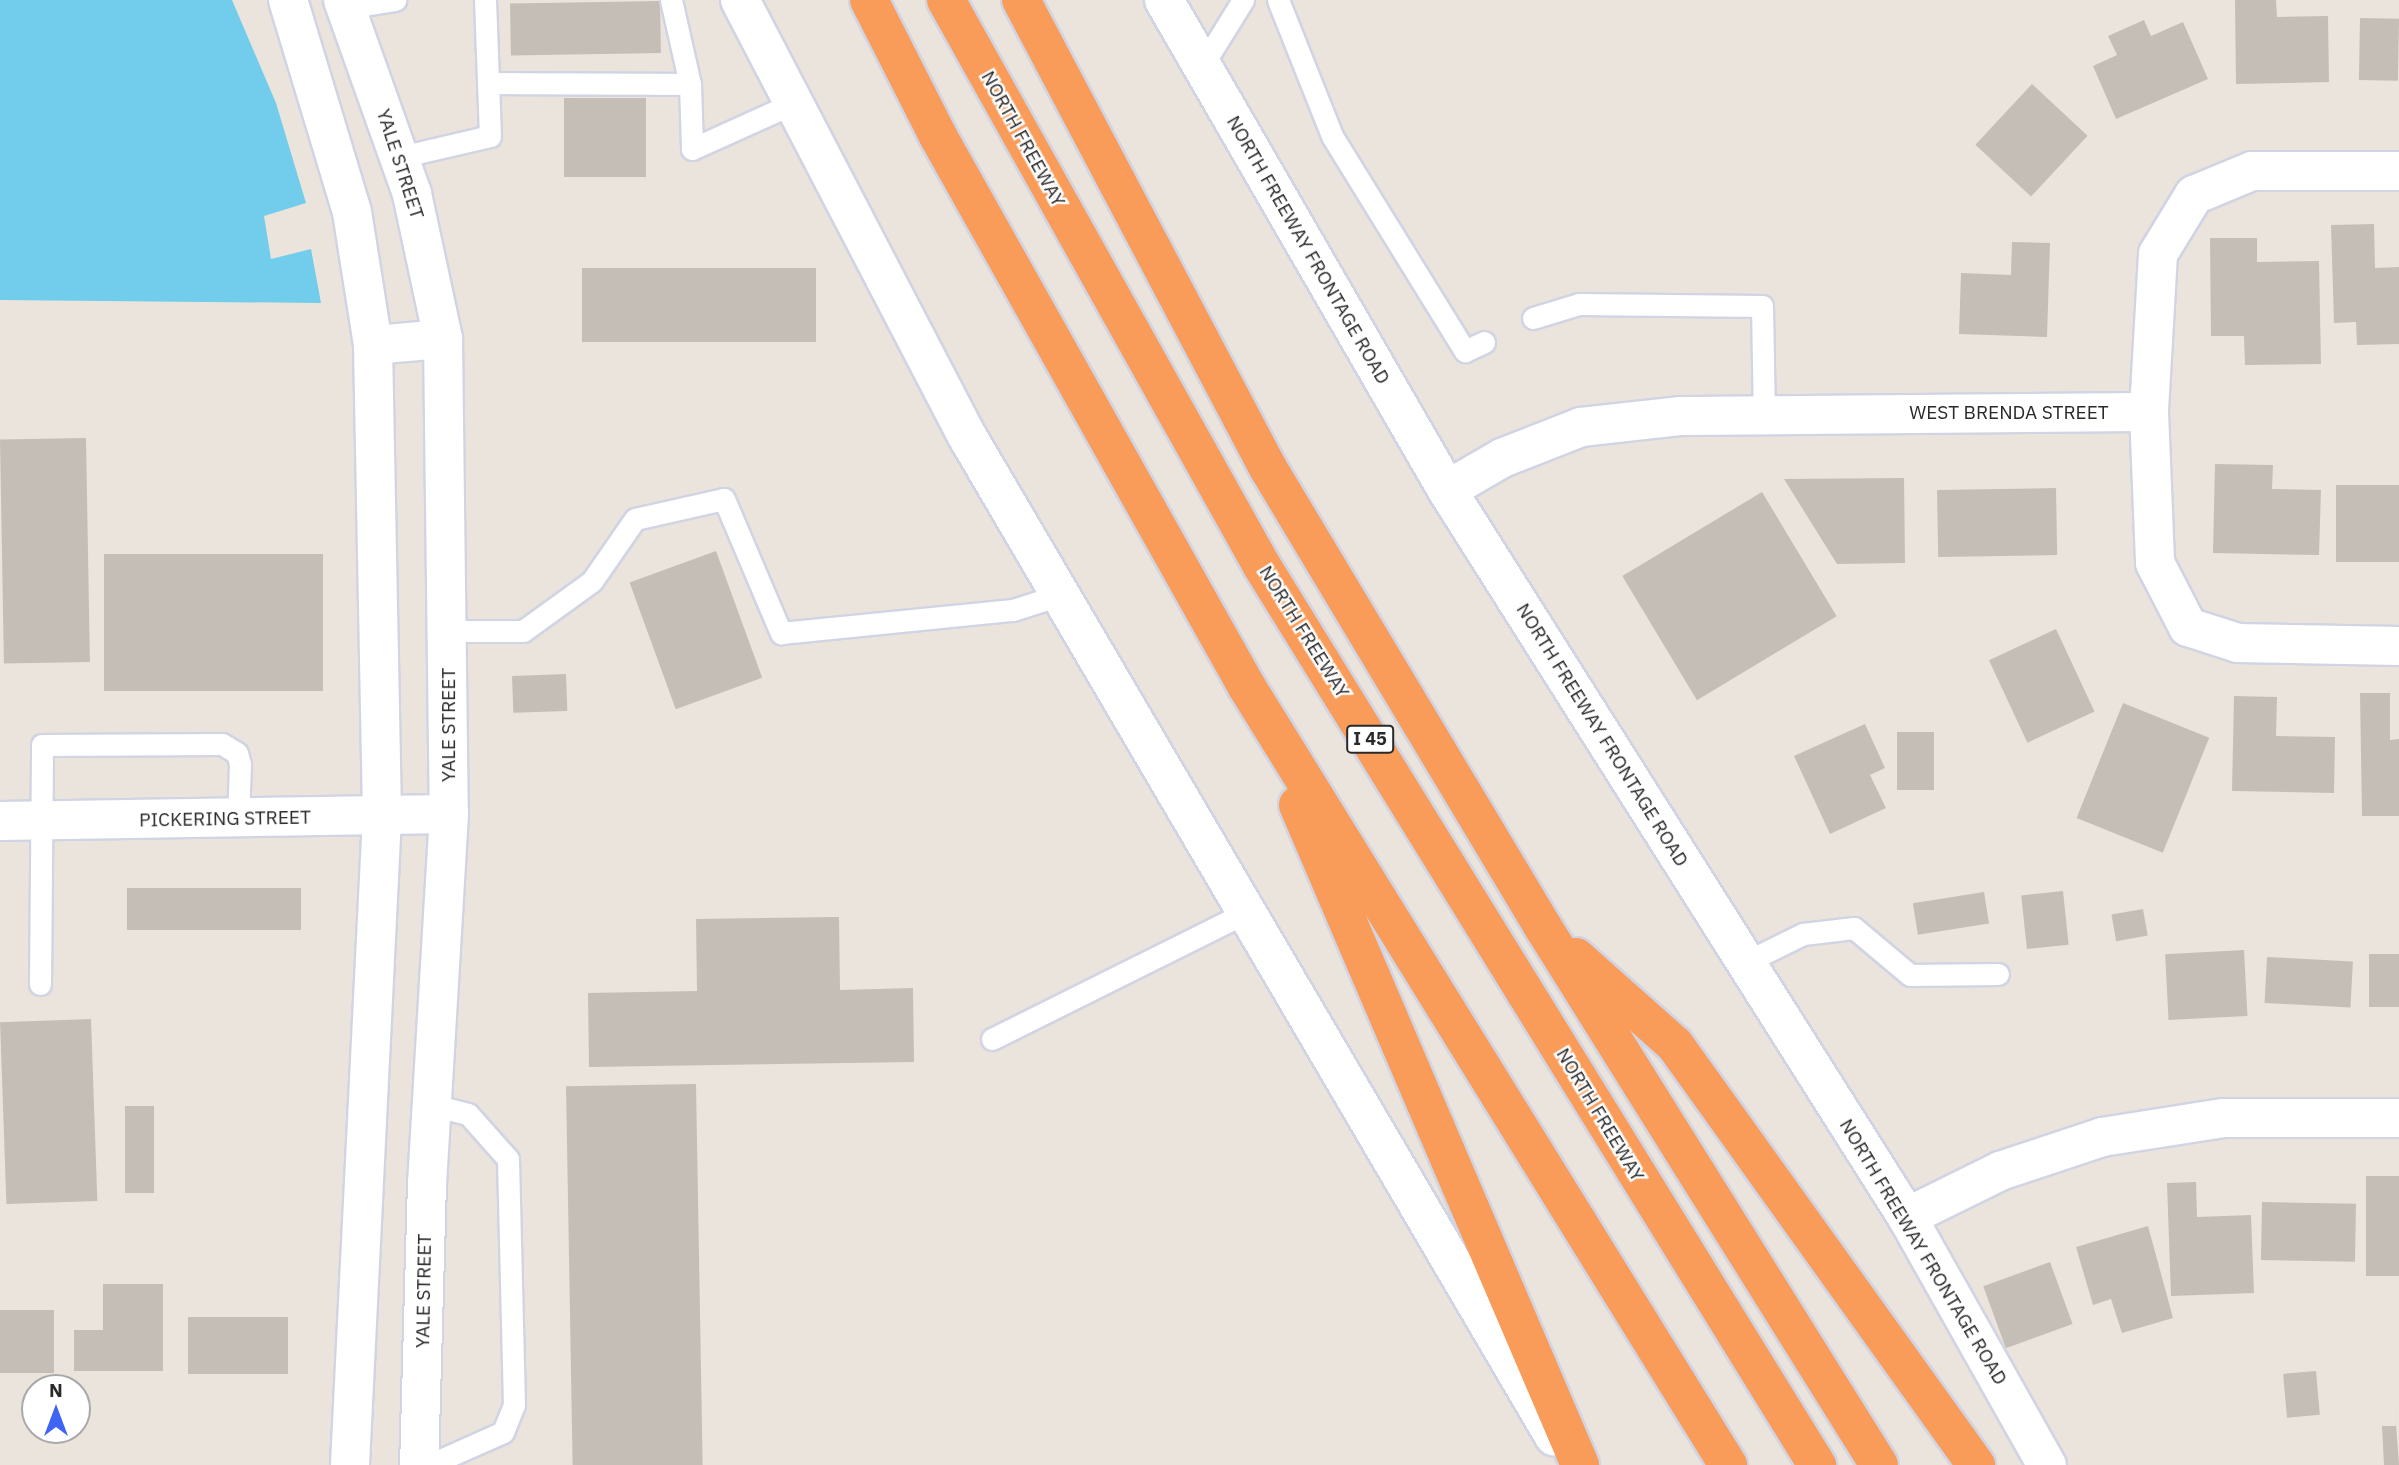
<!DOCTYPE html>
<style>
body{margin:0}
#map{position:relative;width:2399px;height:1465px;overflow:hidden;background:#ebe4dc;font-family:"IBM Plex Sans",sans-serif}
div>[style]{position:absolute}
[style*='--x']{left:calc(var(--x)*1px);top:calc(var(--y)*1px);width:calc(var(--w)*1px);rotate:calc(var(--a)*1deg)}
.water>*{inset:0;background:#71cdeb}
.building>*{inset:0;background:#c4beb7;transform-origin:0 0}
.roads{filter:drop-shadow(2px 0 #d1d4e2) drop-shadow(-2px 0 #d1d4e2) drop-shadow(0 2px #d1d4e2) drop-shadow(0 -2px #d1d4e2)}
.service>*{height:21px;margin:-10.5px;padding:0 10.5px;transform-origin:10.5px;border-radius:10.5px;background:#fff}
.minor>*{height:38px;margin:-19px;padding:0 19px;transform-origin:19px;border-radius:19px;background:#fff}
.secondary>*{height:38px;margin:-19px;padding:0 19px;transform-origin:19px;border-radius:19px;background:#fff}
.motorway>*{height:38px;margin:-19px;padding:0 19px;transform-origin:19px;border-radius:19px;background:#f99b59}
span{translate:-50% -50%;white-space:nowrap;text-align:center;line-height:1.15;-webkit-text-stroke:5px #fff;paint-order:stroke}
.shield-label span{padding:2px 5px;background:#fff;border:2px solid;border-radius:5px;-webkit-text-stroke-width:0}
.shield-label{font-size:18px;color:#292929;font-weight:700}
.street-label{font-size:19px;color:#292929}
.north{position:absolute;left:21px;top:1374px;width:70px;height:70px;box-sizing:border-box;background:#fff;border:2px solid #a9a9a9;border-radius:50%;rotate:0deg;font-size:19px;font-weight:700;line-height:28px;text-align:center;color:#292929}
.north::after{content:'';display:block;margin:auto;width:24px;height:32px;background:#3f64f4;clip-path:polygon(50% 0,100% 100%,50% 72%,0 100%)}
</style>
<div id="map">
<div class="water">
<div style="clip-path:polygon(0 0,232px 0,276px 103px,306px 203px,264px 216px,271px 259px,311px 249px,321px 303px,0 300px)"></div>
</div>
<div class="building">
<div style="clip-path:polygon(2235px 0,2276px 0,2277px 17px,2328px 16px,2329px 82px,2236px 84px)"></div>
<div style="left:660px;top:1px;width:52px;height:150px;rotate:89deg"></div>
<div style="left:2360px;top:18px;width:39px;height:62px;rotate:1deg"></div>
<div style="clip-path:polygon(2144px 20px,2151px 36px,2183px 22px,2208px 79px,2116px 119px,2093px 66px,2117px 55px,2108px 36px)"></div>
<div style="left:2032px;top:84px;width:76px;height:83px;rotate:43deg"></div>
<div style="left:564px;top:98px;width:82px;height:79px"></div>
<div style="clip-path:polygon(2374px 224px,2375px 268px,2399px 267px,2399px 344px,2357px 345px,2356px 322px,2334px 323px,2331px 225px)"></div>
<div style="clip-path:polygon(2210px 238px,2257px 238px,2257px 262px,2319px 261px,2321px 364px,2245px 365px,2244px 336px,2211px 336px)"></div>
<div style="clip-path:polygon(2012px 242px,2050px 243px,2047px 337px,1959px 334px,1961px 273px,2011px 275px)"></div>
<div style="left:582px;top:268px;width:234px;height:74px"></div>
<div style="left:86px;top:438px;width:224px;height:86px;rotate:89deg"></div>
<div style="clip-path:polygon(2215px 464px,2273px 465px,2272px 489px,2321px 490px,2319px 555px,2213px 553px)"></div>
<div style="clip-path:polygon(1904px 478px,1905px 563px,1837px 564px,1784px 479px)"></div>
<div style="left:2399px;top:485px;width:77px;height:63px;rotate:90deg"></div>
<div style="left:2056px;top:488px;width:67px;height:119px;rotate:89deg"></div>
<div style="left:1762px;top:492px;width:145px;height:163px;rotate:59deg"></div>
<div style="left:716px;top:551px;width:135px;height:92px;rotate:70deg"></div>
<div style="left:323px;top:554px;width:137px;height:219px;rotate:90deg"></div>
<div style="left:2056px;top:629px;width:91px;height:74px;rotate:65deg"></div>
<div style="left:566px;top:674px;width:37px;height:54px;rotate:88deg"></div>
<div style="clip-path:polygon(2360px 693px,2390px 693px,2390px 740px,2399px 739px,2399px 816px,2362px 816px)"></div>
<div style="clip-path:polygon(2234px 696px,2277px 697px,2276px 736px,2335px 737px,2334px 793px,2232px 791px)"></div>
<div style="left:2123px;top:703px;width:93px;height:124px;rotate:22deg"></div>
<div style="clip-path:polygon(1865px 724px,1885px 768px,1870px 775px,1886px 808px,1830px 834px,1794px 756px)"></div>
<div style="left:1897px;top:732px;width:37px;height:58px"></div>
<div style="left:127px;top:888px;width:174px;height:42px"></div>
<div style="left:2063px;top:891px;width:54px;height:42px;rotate:84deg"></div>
<div style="left:1984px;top:892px;width:32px;height:72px;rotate:81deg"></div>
<div style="left:2143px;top:909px;width:27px;height:32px;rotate:80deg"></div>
<div style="clip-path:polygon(839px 917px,840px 990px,913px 988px,914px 1062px,589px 1067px,588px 993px,697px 991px,696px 919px)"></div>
<div style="left:2244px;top:950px;width:66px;height:79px;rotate:87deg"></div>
<div style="left:2399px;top:954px;width:53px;height:30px;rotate:90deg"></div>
<div style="left:2267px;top:957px;width:86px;height:46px;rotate:3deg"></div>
<div style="left:91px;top:1019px;width:182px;height:91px;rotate:88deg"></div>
<div style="left:696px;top:1084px;width:381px;height:130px;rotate:89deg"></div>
<div style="left:125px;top:1106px;width:29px;height:87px"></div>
<div style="left:2399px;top:1176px;width:100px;height:33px;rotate:90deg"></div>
<div style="clip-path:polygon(2196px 1182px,2197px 1217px,2251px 1215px,2254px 1293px,2171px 1296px,2167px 1183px)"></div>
<div style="left:2262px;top:1202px;width:94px;height:58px;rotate:1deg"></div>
<div style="clip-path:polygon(2148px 1226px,2173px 1318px,2122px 1333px,2111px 1299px,2093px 1305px,2076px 1247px)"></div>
<div style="left:2050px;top:1262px;width:66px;height:71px;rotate:70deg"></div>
<div style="clip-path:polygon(103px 1284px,163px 1284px,163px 1371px,74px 1371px,74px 1330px,103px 1330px)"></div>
<div style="left:0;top:1310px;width:54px;height:63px"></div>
<div style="left:188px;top:1317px;width:100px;height:57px"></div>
<div style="left:2316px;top:1371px;width:44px;height:33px;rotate:85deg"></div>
<div style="clip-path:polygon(2394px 1397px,2399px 1465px,2384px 1465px,2382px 1426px,2396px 1426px)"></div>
</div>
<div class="roads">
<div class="service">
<div style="--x:671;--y:0;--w:86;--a:77.3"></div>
<div style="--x:690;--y:84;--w:65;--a:88.2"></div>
<div style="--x:692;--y:149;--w:112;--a:-24.3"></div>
<div style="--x:1278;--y:0;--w:146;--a:68.3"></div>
<div style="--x:1332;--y:136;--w:253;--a:58.3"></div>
<div style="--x:1465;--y:351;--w:21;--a:-25"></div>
<div style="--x:346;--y:8;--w:50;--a:-9.3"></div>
<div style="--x:1202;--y:66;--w:78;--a:-58.2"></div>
<div style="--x:488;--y:83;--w:202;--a:0.3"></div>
<div style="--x:400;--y:157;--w:92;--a:-13.1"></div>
<div style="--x:490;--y:136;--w:136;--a:-92.1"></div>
<div style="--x:1533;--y:318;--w:48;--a:-16.9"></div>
<div style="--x:1579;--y:304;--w:183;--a:0.6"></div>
<div style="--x:1762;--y:306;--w:110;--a:89"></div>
<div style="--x:449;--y:631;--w:74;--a:0"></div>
<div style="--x:523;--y:631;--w:85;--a:-35.9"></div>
<div style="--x:592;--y:581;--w:75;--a:-55.3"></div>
<div style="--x:635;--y:519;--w:91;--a:-12.7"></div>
<div style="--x:724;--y:499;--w:146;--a:67"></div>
<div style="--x:781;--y:633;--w:233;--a:-5.7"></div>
<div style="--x:1013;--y:610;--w:49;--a:-17.7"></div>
<div style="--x:1746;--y:962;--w:64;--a:-26.2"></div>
<div style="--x:1803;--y:934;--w:51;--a:-6.7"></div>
<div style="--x:1854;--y:928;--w:73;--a:40"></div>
<div style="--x:1910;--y:975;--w:88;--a:-0.7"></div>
<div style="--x:40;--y:984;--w:239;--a:-89.5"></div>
<div style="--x:42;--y:745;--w:180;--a:-0.3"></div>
<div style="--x:222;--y:744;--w:17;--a:31"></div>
<div style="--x:237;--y:753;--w:11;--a:75"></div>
<div style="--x:240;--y:764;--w:55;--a:92.1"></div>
<div style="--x:992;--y:1039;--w:283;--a:-26.5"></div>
<div style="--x:429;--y:1465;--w:81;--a:-24"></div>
<div style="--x:503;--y:1432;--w:29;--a:-68"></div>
<div style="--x:514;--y:1405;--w:246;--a:-91.4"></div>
<div style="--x:508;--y:1159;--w:60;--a:-131.6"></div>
<div style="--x:468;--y:1114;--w:37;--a:-166"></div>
</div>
<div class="minor">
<div style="--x:2399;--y:171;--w:147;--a:180"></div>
<div style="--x:2252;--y:171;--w:63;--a:157.5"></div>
<div style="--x:2194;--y:195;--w:69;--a:121.4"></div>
<div style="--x:2158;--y:254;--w:158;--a:93.3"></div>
<div style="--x:2149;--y:412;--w:151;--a:87.7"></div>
<div style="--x:2155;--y:563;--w:72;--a:62.7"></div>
<div style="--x:2188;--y:627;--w:52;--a:17.7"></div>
<div style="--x:2238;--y:643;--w:161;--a:1.1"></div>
<div style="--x:1447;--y:490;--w:64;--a:-30.2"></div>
<div style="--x:1502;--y:458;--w:85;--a:-21.4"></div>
<div style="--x:1581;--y:427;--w:101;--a:-6.3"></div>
<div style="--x:1681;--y:416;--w:468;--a:-0.5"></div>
<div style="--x:0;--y:821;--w:449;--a:-0.9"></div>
<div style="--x:1907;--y:1217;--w:104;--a:-26.3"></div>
<div style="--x:2000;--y:1171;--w:108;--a:-18.4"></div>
<div style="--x:2102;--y:1137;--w:122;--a:-8.9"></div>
<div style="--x:2223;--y:1118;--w:176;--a:0"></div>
</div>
<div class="secondary">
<div style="--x:288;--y:0;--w:221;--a:73.2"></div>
<div style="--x:352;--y:212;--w:135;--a:81"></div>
<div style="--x:373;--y:345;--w:472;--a:88.9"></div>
<div style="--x:382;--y:817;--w:649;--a:92.83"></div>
<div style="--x:343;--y:0;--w:206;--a:70.4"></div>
<div style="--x:412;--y:194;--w:148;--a:77.9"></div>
<div style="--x:443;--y:339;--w:475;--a:89.3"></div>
<div style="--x:449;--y:814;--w:369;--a:93.4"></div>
<div style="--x:427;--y:1182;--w:283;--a:91.6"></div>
<div style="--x:740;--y:0;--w:492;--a:62.5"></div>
<div style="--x:967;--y:436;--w:1160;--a:59.59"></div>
<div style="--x:1164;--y:0;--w:566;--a:59.99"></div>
<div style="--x:1447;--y:490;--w:860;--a:57.68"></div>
<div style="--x:1907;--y:1217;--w:285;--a:60.6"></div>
<div style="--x:373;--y:345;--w:70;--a:-4.9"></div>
</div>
<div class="motorway">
<div style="--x:869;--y:0;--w:153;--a:63.1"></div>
<div style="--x:938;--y:136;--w:632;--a:60.72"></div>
<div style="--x:1247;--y:687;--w:915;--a:58.27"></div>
<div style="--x:946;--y:0;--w:648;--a:60.83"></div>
<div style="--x:1262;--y:566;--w:1057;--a:58.31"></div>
<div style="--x:1021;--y:0;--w:529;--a:62.18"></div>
<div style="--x:1268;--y:468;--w:535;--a:59.07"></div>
<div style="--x:1543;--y:927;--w:634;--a:58.01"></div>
<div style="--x:1298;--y:805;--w:718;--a:66.86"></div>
<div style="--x:1576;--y:957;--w:132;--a:41.6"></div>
<div style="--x:1675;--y:1045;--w:517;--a:54.37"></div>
</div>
</div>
<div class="shield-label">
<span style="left:1370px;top:739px">I 45</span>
</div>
<div class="street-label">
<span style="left:1023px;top:139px;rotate:61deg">NORTH FREEWAY</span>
<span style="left:400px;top:164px;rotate:72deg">YALE STREET</span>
<span style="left:1308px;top:250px;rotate:60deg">NORTH FREEWAY FRONTAGE ROAD</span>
<span style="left:2009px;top:413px">WEST BRENDA STREET</span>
<span style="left:1304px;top:632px;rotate:58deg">NORTH FREEWAY</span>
<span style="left:449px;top:725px;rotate:-90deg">YALE STREET</span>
<span style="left:1602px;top:735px;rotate:58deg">NORTH FREEWAY FRONTAGE ROAD</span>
<span style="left:225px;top:819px;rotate:-1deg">PICKERING STREET</span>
<span style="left:1600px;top:1115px;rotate:59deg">NORTH FREEWAY</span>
<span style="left:1923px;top:1252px;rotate:59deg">NORTH FREEWAY FRONTAGE ROAD</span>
<span style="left:424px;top:1291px;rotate:-89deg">YALE STREET</span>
</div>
<div class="north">N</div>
</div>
